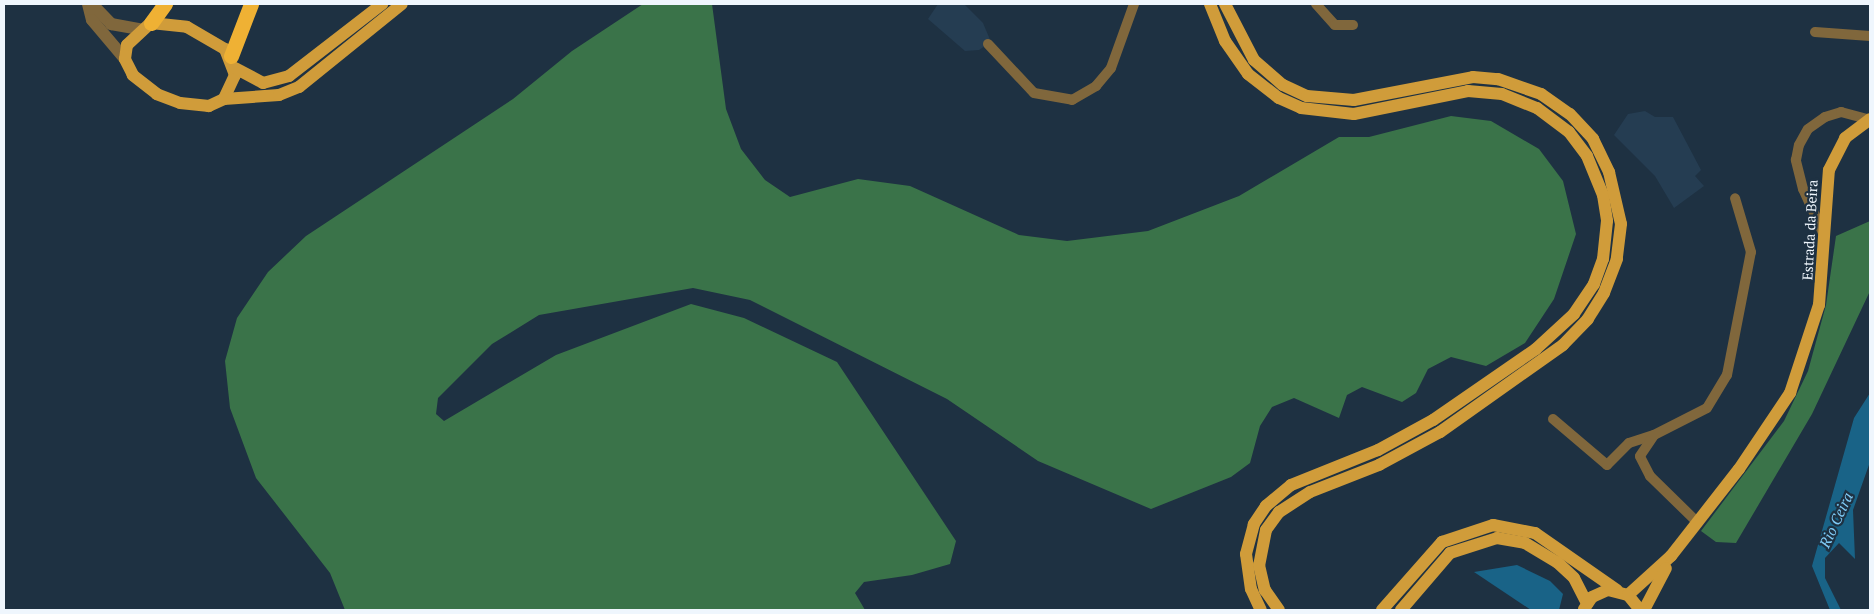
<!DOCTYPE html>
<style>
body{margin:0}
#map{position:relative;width:1874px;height:614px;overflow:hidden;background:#1e3142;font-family:"PT Serif",serif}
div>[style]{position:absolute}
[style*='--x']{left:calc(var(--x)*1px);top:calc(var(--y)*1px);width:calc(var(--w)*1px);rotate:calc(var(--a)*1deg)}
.built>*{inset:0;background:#253d52}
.forest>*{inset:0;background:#3a7349}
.water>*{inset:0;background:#196387}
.minor>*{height:10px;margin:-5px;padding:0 5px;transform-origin:5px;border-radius:5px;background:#80673c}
.tertiary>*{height:12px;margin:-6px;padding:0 6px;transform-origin:6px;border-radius:6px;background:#80673c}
.primary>*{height:12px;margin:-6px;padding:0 6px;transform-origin:6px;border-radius:6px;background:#d09c3a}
.motorway>*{height:15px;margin:-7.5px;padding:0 7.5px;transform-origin:7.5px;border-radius:7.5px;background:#efb134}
span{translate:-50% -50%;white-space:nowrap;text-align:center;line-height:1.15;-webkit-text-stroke:4.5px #1e3142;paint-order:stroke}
.street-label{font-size:14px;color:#eff6fd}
.water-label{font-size:15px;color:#7fcaf5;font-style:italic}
.frame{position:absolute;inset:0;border:5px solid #eff6fd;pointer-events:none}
</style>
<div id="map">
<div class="built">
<div style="clip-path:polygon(938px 4px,964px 4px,983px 23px,991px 42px,979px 50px,965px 51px,928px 19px)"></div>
<div style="clip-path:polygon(1645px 111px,1655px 117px,1673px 117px,1701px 170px,1695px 176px,1704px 186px,1674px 208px,1655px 176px,1614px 135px,1628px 114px)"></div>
</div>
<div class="forest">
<div style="clip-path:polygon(643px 4px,712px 4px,726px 109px,741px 149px,765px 180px,790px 197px,858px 179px,910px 186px,1019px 235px,1067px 241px,1148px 231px,1239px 196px,1339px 137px,1369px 137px,1451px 116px,1491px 121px,1539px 149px,1563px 181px,1576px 234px,1554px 299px,1525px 343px,1486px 366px,1451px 357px,1428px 369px,1416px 393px,1402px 402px,1362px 387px,1347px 395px,1339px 418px,1294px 398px,1272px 407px,1260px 426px,1250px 463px,1231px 477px,1151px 509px,1038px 461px,947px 399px,750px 300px,693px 288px,539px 315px,492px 344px,438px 398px,436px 414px,444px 421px,556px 355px,691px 304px,744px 318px,837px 362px,956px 541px,950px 564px,912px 575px,864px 582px,855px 593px,865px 610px,345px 610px,330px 573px,256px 478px,230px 408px,225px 361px,237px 318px,268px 272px,306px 236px,513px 99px,572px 51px)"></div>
<div style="clip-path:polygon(1870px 221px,1870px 291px,1812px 414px,1736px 543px,1716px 542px,1701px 531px,1784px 421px,1808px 371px,1826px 305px,1836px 236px)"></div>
</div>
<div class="water">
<div style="clip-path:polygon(1870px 393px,1870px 462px,1853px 510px,1855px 559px,1839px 543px,1825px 558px,1825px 578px,1841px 610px,1830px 610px,1812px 566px,1854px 418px)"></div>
<div style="clip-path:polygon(1517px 565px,1550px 581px,1563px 594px,1559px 610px,1531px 610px,1474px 572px)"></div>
</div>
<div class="minor">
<div style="--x:1316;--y:4;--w:28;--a:48"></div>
<div style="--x:1335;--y:25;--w:18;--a:0"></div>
<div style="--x:1815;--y:32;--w:55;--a:4.2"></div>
<div style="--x:988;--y:44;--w:67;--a:46.8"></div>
<div style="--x:1034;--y:93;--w:39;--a:10"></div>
<div style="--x:1072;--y:100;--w:28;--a:-30"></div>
<div style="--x:1096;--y:86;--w:23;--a:-50"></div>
<div style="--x:1111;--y:68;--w:68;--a:-70.2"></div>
<div style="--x:1823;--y:233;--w:48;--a:-114.4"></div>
<div style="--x:1803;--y:189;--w:30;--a:-104"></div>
<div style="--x:1796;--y:160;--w:15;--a:-79"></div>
<div style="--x:1799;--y:145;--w:18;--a:-61"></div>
<div style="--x:1808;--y:129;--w:21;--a:-35"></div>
<div style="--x:1825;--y:117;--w:17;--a:-17"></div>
<div style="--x:1841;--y:112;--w:28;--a:15"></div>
<div style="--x:1553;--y:419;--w:71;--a:40.4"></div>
<div style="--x:1607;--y:465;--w:31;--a:-45"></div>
<div style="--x:1629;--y:443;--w:25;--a:-18"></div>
<div style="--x:1697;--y:522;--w:66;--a:-135.6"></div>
<div style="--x:1650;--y:476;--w:22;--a:-117"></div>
<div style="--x:1640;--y:456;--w:25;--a:-56"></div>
<div style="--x:1654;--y:435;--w:59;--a:-27"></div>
<div style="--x:1707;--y:408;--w:39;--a:-59"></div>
<div style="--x:1727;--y:375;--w:125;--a:-79"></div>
<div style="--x:1751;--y:252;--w:56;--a:-106.5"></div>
</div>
<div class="tertiary">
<div style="--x:88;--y:4;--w:16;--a:76"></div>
<div style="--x:92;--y:20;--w:51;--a:49.8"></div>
<div style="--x:92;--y:4;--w:28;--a:46"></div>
<div style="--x:111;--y:24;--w:29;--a:10"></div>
</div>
<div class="primary">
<div style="--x:1210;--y:4;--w:40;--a:68"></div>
<div style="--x:1225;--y:41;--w:40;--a:55.1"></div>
<div style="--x:1248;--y:74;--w:39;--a:38"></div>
<div style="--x:1279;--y:98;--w:24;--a:24"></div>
<div style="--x:1301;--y:108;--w:53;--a:6.5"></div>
<div style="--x:1354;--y:114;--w:116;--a:-11.4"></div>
<div style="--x:1468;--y:91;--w:34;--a:5"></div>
<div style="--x:1502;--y:94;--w:38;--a:22"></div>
<div style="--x:1537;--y:108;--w:40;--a:37"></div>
<div style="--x:1569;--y:132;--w:30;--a:53"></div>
<div style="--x:1587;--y:156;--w:42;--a:67.7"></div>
<div style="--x:1603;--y:195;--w:26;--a:81"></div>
<div style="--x:1607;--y:221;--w:38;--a:96"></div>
<div style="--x:1603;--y:259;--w:27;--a:110"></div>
<div style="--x:1594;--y:284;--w:36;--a:124"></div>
<div style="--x:1574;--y:314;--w:52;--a:137.4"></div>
<div style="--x:1536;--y:349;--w:125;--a:145.4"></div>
<div style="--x:1433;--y:420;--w:63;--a:151.4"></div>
<div style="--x:1378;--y:450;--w:94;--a:158.1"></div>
<div style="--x:1291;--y:485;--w:33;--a:140"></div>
<div style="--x:1266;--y:506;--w:22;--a:124"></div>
<div style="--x:1254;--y:524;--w:31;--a:105"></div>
<div style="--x:1246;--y:554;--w:35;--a:82"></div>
<div style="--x:1251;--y:589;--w:23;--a:65"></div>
<div style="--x:1225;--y:4;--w:63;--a:62.6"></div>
<div style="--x:1254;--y:60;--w:38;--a:41"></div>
<div style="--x:1283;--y:85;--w:26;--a:25"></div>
<div style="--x:1307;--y:96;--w:47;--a:4.9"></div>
<div style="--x:1354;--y:100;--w:121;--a:-10.9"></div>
<div style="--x:1473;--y:77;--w:25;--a:5"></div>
<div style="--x:1498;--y:79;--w:46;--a:19.2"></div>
<div style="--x:1541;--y:94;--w:35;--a:35"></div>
<div style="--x:1570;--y:114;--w:34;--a:47"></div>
<div style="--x:1593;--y:139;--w:37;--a:64"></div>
<div style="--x:1609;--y:172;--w:53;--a:77"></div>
<div style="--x:1621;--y:224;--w:35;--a:97"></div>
<div style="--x:1617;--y:259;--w:36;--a:111"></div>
<div style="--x:1604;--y:293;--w:31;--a:122"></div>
<div style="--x:1588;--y:319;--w:36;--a:134"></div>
<div style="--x:1563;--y:345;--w:151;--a:144.7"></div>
<div style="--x:1440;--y:432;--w:69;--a:151.6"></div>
<div style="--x:1379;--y:465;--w:74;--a:158.6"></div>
<div style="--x:1310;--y:492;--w:37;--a:147"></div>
<div style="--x:1279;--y:512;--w:22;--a:126"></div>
<div style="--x:1266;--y:530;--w:36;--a:101"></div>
<div style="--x:1259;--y:565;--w:26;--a:77"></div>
<div style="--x:1265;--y:590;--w:24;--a:55"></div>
<div style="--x:151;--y:23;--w:36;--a:6"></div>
<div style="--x:187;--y:27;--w:44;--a:30.1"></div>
<div style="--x:225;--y:49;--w:28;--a:69"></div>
<div style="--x:235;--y:75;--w:26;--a:115"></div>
<div style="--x:224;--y:99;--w:17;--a:155"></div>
<div style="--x:209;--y:106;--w:29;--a:-174"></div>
<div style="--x:180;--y:103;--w:25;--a:-159"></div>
<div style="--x:157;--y:94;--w:31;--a:-142"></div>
<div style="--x:133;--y:75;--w:18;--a:-117"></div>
<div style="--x:125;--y:59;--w:14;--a:-82"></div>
<div style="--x:127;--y:45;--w:33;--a:-43"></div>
<div style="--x:235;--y:68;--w:32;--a:28"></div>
<div style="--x:263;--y:83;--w:27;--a:-15"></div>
<div style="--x:289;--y:76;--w:118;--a:-37.7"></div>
<div style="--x:224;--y:99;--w:55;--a:-4.2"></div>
<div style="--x:279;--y:95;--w:22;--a:-22"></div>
<div style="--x:299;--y:87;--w:132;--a:-38.9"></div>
<div style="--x:1628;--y:595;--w:58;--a:-42.2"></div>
<div style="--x:1671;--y:556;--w:110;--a:-52"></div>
<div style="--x:1739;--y:469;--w:92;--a:-56.1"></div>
<div style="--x:1790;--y:393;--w:93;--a:-71.8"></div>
<div style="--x:1819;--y:305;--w:135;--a:-85.8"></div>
<div style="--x:1829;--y:170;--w:36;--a:-63"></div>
<div style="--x:1845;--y:138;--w:31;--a:-37"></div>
<div style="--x:1584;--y:609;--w:14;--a:-56"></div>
<div style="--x:1592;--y:597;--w:17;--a:-24"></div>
<div style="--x:1608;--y:590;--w:21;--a:14"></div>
<div style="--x:1628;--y:595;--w:19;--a:51"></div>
<div style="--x:1382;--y:610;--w:91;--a:-48.6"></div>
<div style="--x:1442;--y:542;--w:54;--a:-18.4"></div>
<div style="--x:1493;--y:525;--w:43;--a:10.8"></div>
<div style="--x:1535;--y:533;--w:100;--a:34.8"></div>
<div style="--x:1401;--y:610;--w:75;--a:-49.3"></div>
<div style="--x:1450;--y:553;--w:49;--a:-17.7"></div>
<div style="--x:1497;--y:538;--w:28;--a:10"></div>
<div style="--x:1525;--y:543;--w:37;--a:31"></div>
<div style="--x:1557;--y:562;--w:23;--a:43"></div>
<div style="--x:1574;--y:578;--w:29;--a:63"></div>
<div style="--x:1644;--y:610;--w:47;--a:-62.4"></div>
</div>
<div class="motorway">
<div style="--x:151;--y:23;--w:24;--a:-54"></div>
<div style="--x:231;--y:56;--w:56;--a:-69"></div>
</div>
<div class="street-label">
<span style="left:1810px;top:230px;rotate:-87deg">Estrada da Beira</span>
</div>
<div class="water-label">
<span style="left:1836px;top:520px;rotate:-65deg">Rio Ceira</span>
</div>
<div class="frame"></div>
</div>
